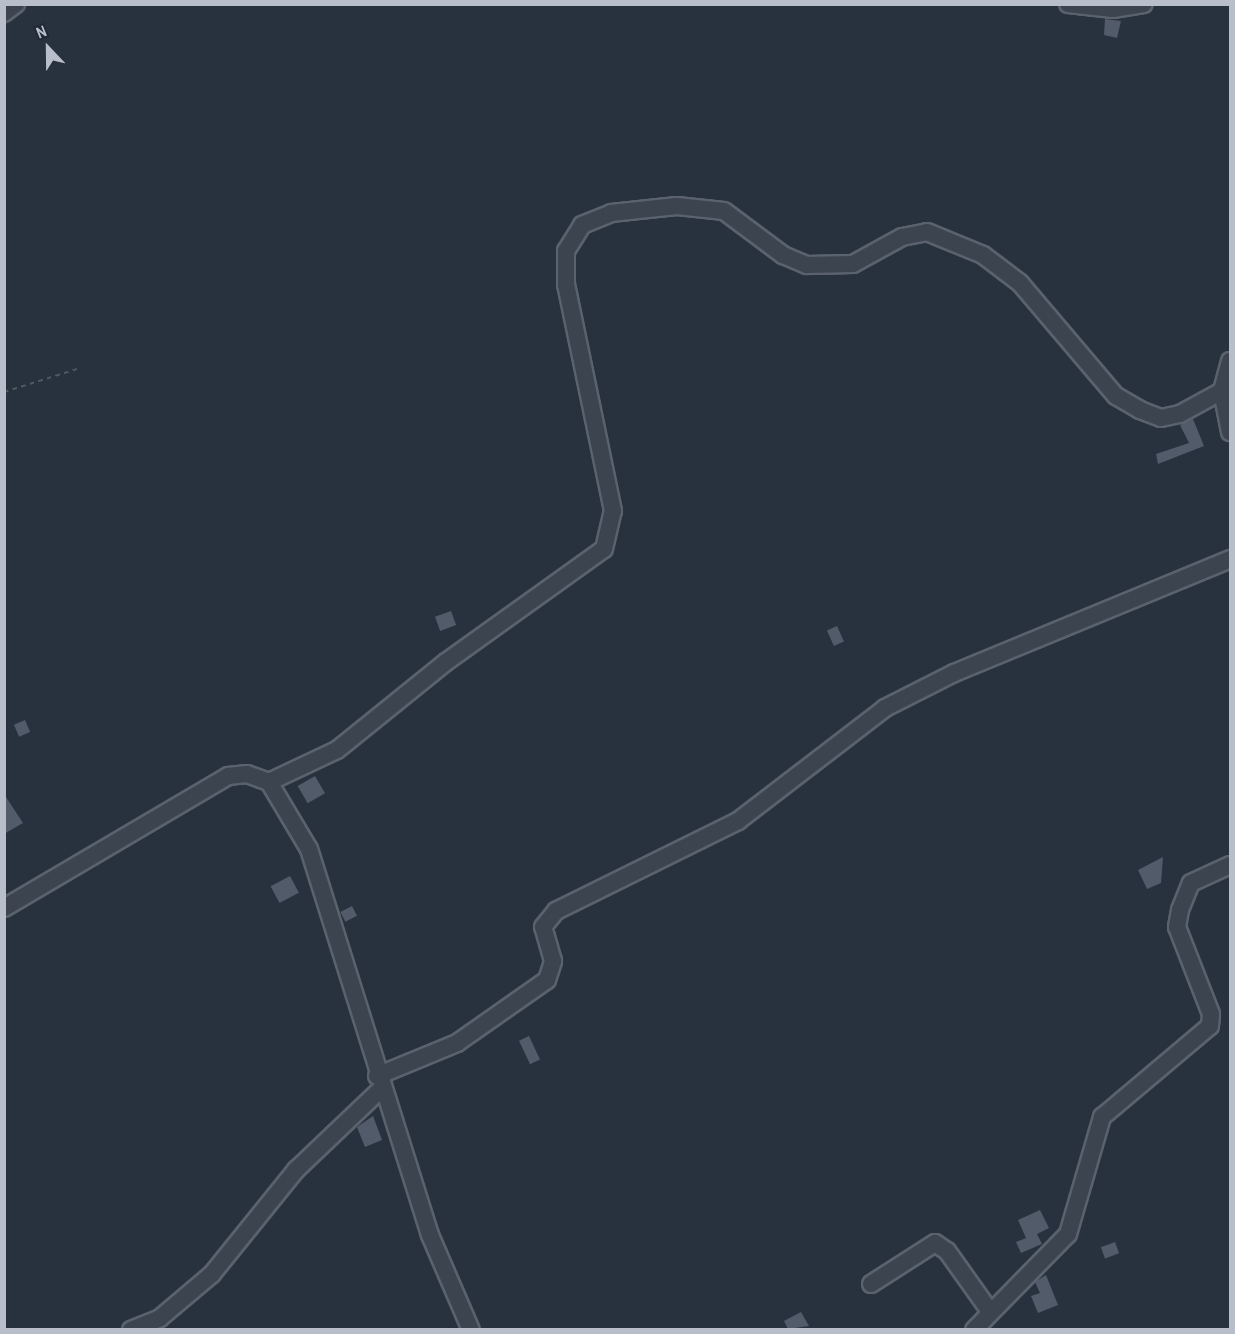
<!DOCTYPE html>
<style>
body{margin:0}
#map{position:relative;width:1235px;height:1334px;overflow:hidden;background:#28323f;font-family:"Archivo Narrow",sans-serif}
div>[style]{position:absolute}
[style*='--x']{left:calc(var(--x)*1px);top:calc(var(--y)*1px);width:calc(var(--w)*1px);rotate:calc(var(--a)*1deg)}
.building>*{inset:0;background:#525b6a;transform-origin:0 0}
.path>*{height:2px;margin-top:-1px;transform-origin:0;background:repeating-linear-gradient(90deg,#4a5c5f 0 4.5px,transparent 0 9px)}
.roads{filter:drop-shadow(2px 0 #5a626d) drop-shadow(-2px 0 #5a626d) drop-shadow(0 2px #5a626d) drop-shadow(0 -2px #5a626d)}
.minor>*{height:16px;margin:-8px;padding:0 8px;transform-origin:8px;border-radius:8px;background:#3c444f}
span{translate:-50% -50%;white-space:nowrap;text-align:center;line-height:1.15;-webkit-text-stroke:6px #212935;paint-order:stroke}
.frame{position:absolute;inset:0;border:6px solid #b9bfca;pointer-events:none}
.north{position:absolute;left:18px;top:18px;width:60px;height:60px;-webkit-text-stroke:4px #212935;paint-order:stroke;rotate:338deg;font-size:16px;font-weight:700;line-height:24px;text-align:center;color:#b9bfca}
.north::after{content:'';display:block;margin:auto;width:21px;height:27px;background:#b9bfca;clip-path:polygon(50% 0,100% 100%,50% 72%,0 100%)}
</style>
<div id="map">
<div class="building">
<div style="clip-path:polygon(1105px 19px,1121px 21px,1117px 38px,1104px 35px)"></div>
<div style="clip-path:polygon(1193px 419px,1204px 446px,1158px 464px,1156px 454px,1189px 443px,1180px 425px)"></div>
<div style="left:451px;top:611px;width:15px;height:17px;rotate:70deg"></div>
<div style="left:837px;top:626px;width:17px;height:11px;rotate:66deg"></div>
<div style="left:25px;top:720px;width:13px;height:12px;rotate:67deg"></div>
<div style="left:315px;top:776px;width:20px;height:20px;rotate:60deg"></div>
<div style="clip-path:polygon(4px 794px,23px 823px,4px 834px)"></div>
<div style="clip-path:polygon(1163px 857px,1161px 883px,1147px 889px,1138px 870px)"></div>
<div style="left:290px;top:876px;width:19px;height:22px;rotate:62deg"></div>
<div style="left:352px;top:906px;width:11px;height:13px;rotate:63deg"></div>
<div style="left:529px;top:1036px;width:26px;height:11px;rotate:65deg"></div>
<div style="clip-path:polygon(373px 1116px,382px 1140px,365px 1147px,357px 1127px)"></div>
<div style="clip-path:polygon(1040px 1210px,1049px 1228px,1037px 1234px,1042px 1244px,1021px 1253px,1016px 1242px,1026px 1238px,1018px 1220px)"></div>
<div style="left:1115px;top:1242px;width:12px;height:15px;rotate:70deg"></div>
<div style="clip-path:polygon(1046px 1275px,1058px 1305px,1038px 1313px,1031px 1296px,1040px 1293px,1035px 1282px)"></div>
<div style="clip-path:polygon(801px 1312px,809px 1326px,788px 1329px,784px 1321px)"></div>
</div>
<div class="path">
<div style="--x:4;--y:392;--w:77;--a:-17.5"></div>
</div>
<div class="roads">
<div class="minor">
<div style="--x:1068;--y:4;--w:45;--a:6.3"></div>
<div style="--x:1113;--y:9;--w:31;--a:-9"></div>
<div style="--x:4;--y:13;--w:15;--a:-37"></div>
<div style="--x:1230;--y:361;--w:31;--a:105"></div>
<div style="--x:1222;--y:391;--w:42;--a:79"></div>
<div style="--x:269;--y:782;--w:75;--a:-25.2"></div>
<div style="--x:337;--y:750;--w:140;--a:-38.9"></div>
<div style="--x:446;--y:662;--w:194;--a:-35.6"></div>
<div style="--x:604;--y:549;--w:39;--a:-77"></div>
<div style="--x:613;--y:511;--w:231;--a:-101.7"></div>
<div style="--x:566;--y:285;--w:34;--a:-90"></div>
<div style="--x:566;--y:251;--w:31;--a:-58"></div>
<div style="--x:582;--y:225;--w:31;--a:-22"></div>
<div style="--x:611;--y:213;--w:66;--a:-6.1"></div>
<div style="--x:677;--y:206;--w:47;--a:6.1"></div>
<div style="--x:724;--y:211;--w:74;--a:36.7"></div>
<div style="--x:783;--y:255;--w:26;--a:23"></div>
<div style="--x:807;--y:265;--w:46;--a:-1.2"></div>
<div style="--x:853;--y:264;--w:56;--a:-28.9"></div>
<div style="--x:902;--y:237;--w:25;--a:-11"></div>
<div style="--x:927;--y:232;--w:61;--a:22.3"></div>
<div style="--x:983;--y:255;--w:46;--a:37.1"></div>
<div style="--x:1020;--y:283;--w:148;--a:49.7"></div>
<div style="--x:1116;--y:396;--w:28;--a:30"></div>
<div style="--x:1140;--y:410;--w:22;--a:21"></div>
<div style="--x:1161;--y:418;--w:19;--a:-12"></div>
<div style="--x:1180;--y:414;--w:48;--a:-28.7"></div>
<div style="--x:4;--y:908;--w:260;--a:-30.5"></div>
<div style="--x:228;--y:776;--w:19;--a:-6"></div>
<div style="--x:247;--y:774;--w:23;--a:20"></div>
<div style="--x:269;--y:782;--w:78;--a:59.2"></div>
<div style="--x:309;--y:849;--w:405;--a:72.6"></div>
<div style="--x:430;--y:1235;--w:103;--a:66.7"></div>
<div style="--x:377;--y:1076;--w:87;--a:-22.4"></div>
<div style="--x:457;--y:1043;--w:110;--a:-35"></div>
<div style="--x:547;--y:980;--w:20;--a:-72"></div>
<div style="--x:553;--y:961;--w:35;--a:-106"></div>
<div style="--x:543;--y:927;--w:21;--a:-51"></div>
<div style="--x:556;--y:911;--w:203;--a:-26.3"></div>
<div style="--x:738;--y:821;--w:185;--a:-37.5"></div>
<div style="--x:885;--y:708;--w:77;--a:-26.9"></div>
<div style="--x:954;--y:673;--w:299;--a:-22.4"></div>
<div style="--x:871;--y:1284;--w:76;--a:-32.6"></div>
<div style="--x:935;--y:1243;--w:14;--a:34"></div>
<div style="--x:947;--y:1251;--w:72;--a:54.6"></div>
<div style="--x:131;--y:1330;--w:31;--a:-22"></div>
<div style="--x:160;--y:1318;--w:68;--a:-40.2"></div>
<div style="--x:212;--y:1274;--w:134;--a:-51.1"></div>
<div style="--x:296;--y:1170;--w:117;--a:-43.6"></div>
<div style="--x:974;--y:1330;--w:134;--a:-45.6"></div>
<div style="--x:1068;--y:1234;--w:122;--a:-73.8"></div>
<div style="--x:1102;--y:1117;--w:141;--a:-40.1"></div>
<div style="--x:1210;--y:1026;--w:12;--a:-85"></div>
<div style="--x:1211;--y:1014;--w:93;--a:-111.3"></div>
<div style="--x:1177;--y:927;--w:17;--a:-80"></div>
<div style="--x:1180;--y:910;--w:29;--a:-68"></div>
<div style="--x:1191;--y:883;--w:43;--a:-24.8"></div>
</div>
</div>
<div class="frame"></div>
<div class="north">N</div>
</div>
